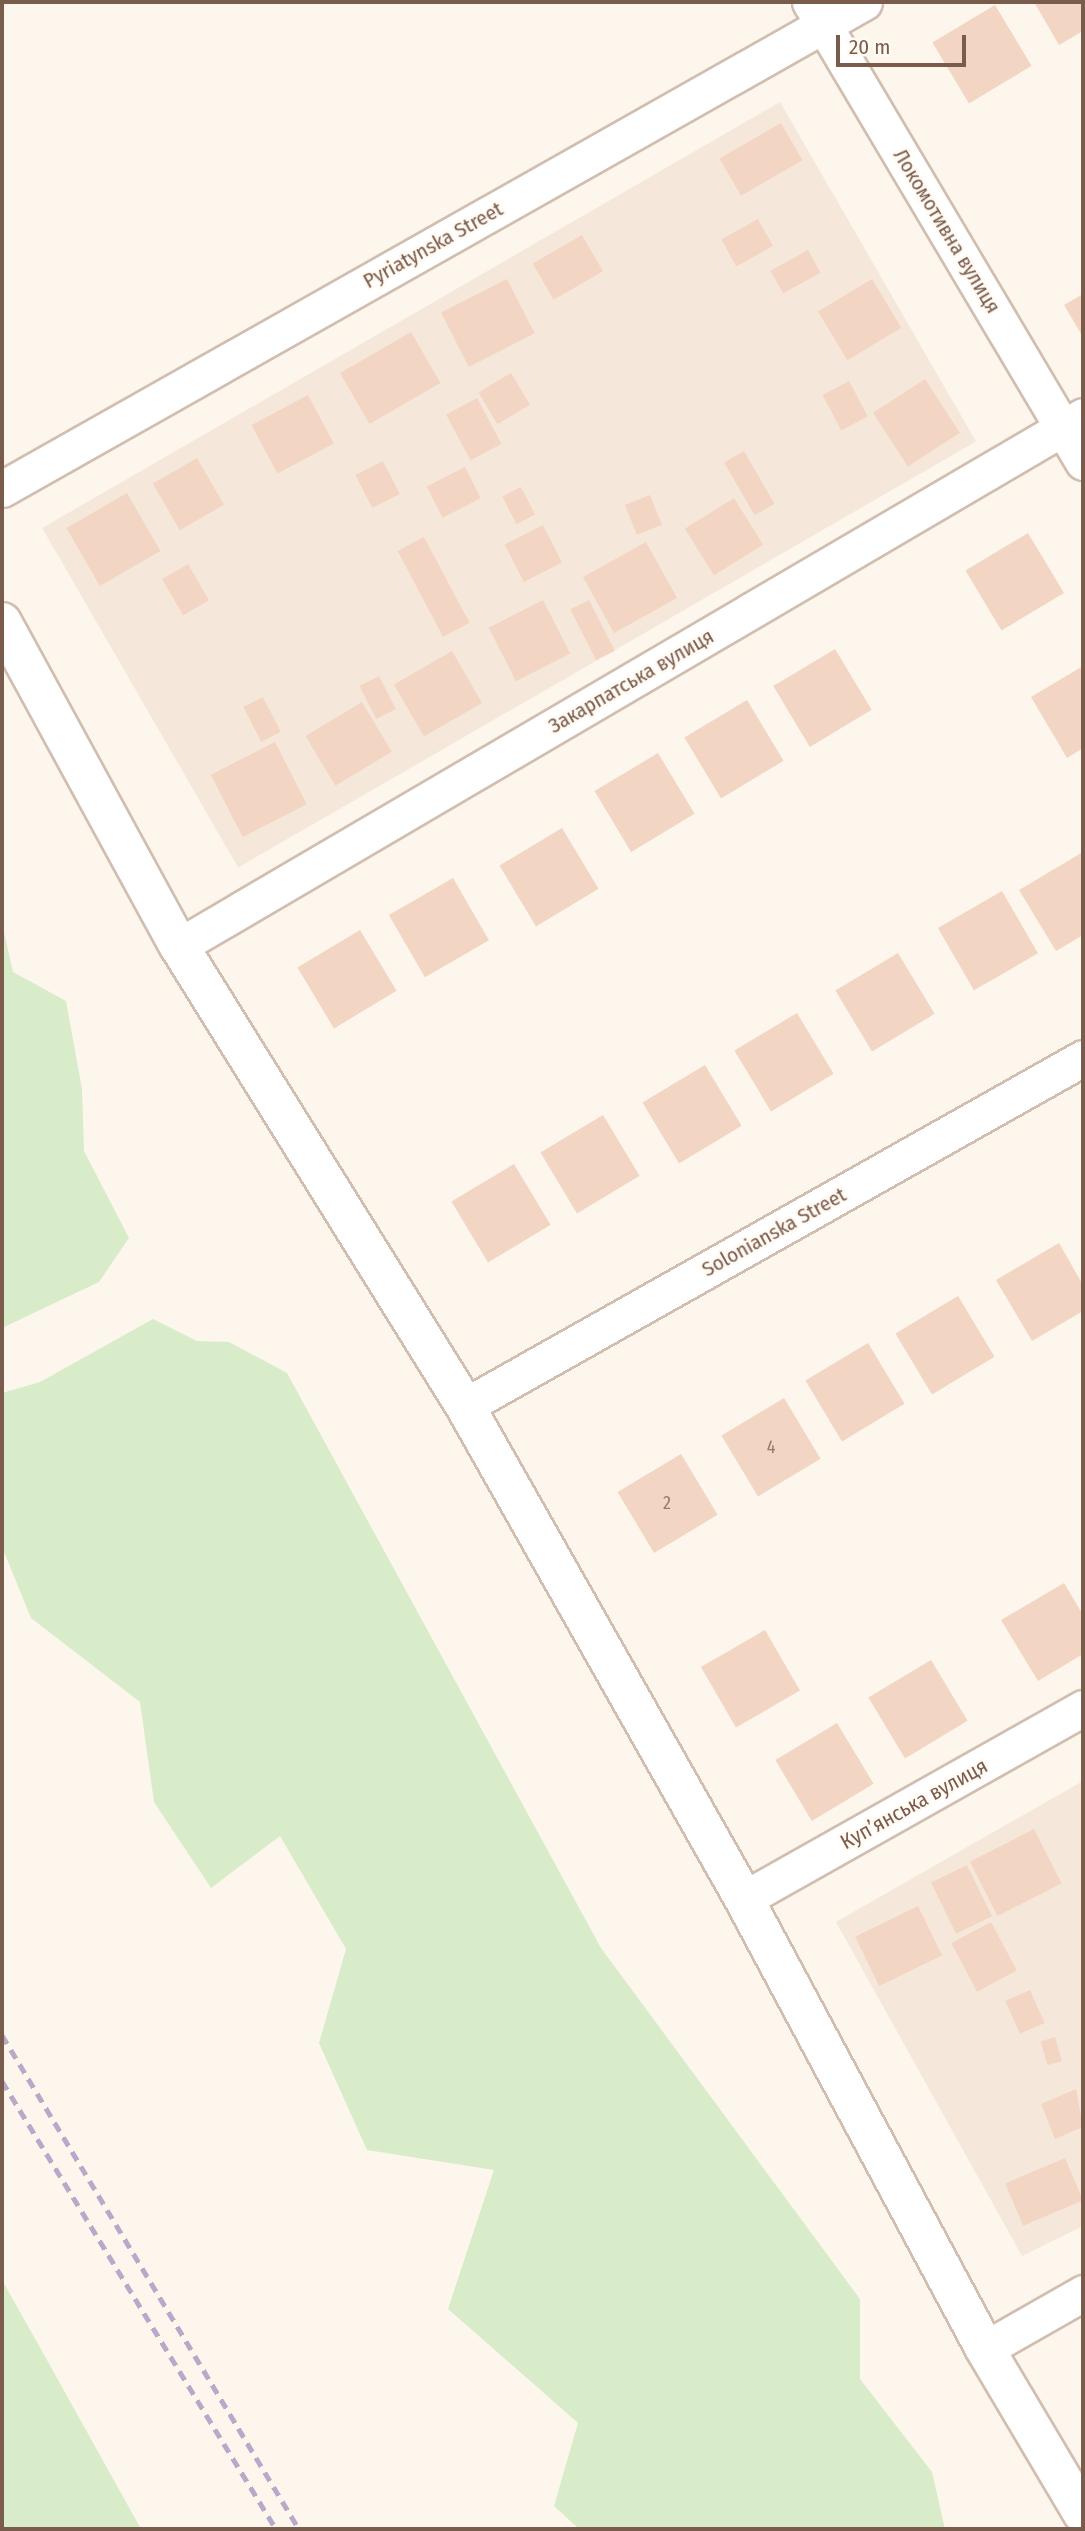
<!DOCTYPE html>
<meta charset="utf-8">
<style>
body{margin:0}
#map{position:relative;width:1085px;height:2531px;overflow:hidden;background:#fdf6ec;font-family:"Fira Sans Condensed",sans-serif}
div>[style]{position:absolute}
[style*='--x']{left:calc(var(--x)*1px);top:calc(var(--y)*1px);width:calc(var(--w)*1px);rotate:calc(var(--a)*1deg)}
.residential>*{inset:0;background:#f5e8da;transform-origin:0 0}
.green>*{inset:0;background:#d8ecc9}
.building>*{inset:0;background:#f3d5c3;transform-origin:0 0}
.roads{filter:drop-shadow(2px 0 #d1beb0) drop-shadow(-2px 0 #d1beb0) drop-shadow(0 2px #d1beb0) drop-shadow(0 -2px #d1beb0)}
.minor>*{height:35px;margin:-17.5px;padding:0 17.5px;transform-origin:17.5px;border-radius:17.5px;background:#fff}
.tertiary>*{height:38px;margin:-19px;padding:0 19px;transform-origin:19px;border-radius:19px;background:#fff}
.rail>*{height:5px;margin-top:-2.5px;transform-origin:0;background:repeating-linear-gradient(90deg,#b9a8c9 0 10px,transparent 0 17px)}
span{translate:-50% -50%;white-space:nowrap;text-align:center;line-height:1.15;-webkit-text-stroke:5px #fffaf3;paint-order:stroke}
.number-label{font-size:18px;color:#987a6a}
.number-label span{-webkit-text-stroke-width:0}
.street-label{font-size:21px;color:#7a5c4d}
.frame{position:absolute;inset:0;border:4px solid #7a5c4d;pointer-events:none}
.scale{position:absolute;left:836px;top:35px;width:130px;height:32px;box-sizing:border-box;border:4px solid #7a5c4d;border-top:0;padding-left:9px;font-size:21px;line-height:24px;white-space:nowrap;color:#7a5c4d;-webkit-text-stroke:5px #fffaf3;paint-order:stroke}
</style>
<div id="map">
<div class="residential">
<div style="left:780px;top:102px;width:392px;height:852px;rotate:60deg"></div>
<div style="clip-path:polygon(1083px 1781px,1083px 2226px,1022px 2256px,836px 1922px)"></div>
</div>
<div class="green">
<div style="clip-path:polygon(2px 923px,13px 972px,66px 1001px,82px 1089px,84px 1151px,129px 1238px,99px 1282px,2px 1328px)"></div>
<div style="clip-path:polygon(153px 1319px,197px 1341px,229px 1342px,287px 1373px,601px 1948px,860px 2299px,860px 2379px,932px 2472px,945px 2529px,579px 2529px,554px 2506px,578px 2423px,448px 2309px,494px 2170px,367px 2150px,319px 2043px,346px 1949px,280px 1836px,211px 1888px,154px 1802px,140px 1702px,31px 1618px,2px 1547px,2px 1393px,40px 1382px)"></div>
<div style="clip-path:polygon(2px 2280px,47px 2360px,141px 2529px,2px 2529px)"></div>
</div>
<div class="building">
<div style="clip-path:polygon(1034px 2px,1083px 2px,1083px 31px,1059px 45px)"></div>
<div style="left:995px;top:5px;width:71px;height:73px;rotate:59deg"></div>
<div style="left:781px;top:123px;width:43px;height:71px;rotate:60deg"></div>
<div style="left:758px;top:219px;width:31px;height:42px;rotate:61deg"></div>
<div style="left:582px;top:235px;width:42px;height:57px;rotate:60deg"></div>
<div style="left:808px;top:250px;width:26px;height:43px;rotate:61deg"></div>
<div style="left:507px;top:279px;width:61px;height:74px;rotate:63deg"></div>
<div style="left:872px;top:279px;width:57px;height:63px;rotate:59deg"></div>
<div style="clip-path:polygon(1083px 294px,1083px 337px,1064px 305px)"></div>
<div style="left:411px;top:332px;width:59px;height:82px;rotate:60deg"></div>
<div style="left:511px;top:373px;width:37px;height:38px;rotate:59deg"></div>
<div style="left:925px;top:379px;width:64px;height:62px;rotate:57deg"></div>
<div style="left:849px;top:381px;width:40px;height:30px;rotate:62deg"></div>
<div style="left:308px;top:395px;width:55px;height:64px;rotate:62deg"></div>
<div style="left:477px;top:398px;width:52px;height:35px;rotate:62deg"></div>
<div style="left:744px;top:451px;width:61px;height:23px;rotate:60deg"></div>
<div style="left:197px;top:458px;width:54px;height:51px;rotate:60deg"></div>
<div style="left:383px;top:461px;width:37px;height:31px;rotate:63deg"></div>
<div style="left:465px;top:467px;width:35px;height:43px;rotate:63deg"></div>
<div style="left:521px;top:487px;width:31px;height:21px;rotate:63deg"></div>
<div style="left:127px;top:493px;width:67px;height:70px;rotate:60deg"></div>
<div style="left:650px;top:495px;width:32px;height:27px;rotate:68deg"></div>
<div style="left:734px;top:498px;width:55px;height:58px;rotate:58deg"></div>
<div style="left:543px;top:525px;width:42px;height:43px;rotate:63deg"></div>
<div style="left:1028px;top:533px;width:70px;height:73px;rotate:59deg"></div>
<div style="left:424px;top:537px;width:97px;height:30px;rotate:62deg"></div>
<div style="left:646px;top:542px;width:64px;height:72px;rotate:61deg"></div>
<div style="left:188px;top:564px;width:42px;height:30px;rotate:60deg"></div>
<div style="left:543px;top:600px;width:60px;height:61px;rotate:63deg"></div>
<div style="left:589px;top:600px;width:57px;height:21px;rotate:63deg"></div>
<div style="left:835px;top:649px;width:71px;height:72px;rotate:59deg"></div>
<div style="left:452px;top:651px;width:60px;height:67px;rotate:60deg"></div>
<div style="clip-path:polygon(1083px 666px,1083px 748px,1067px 758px,1031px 697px)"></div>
<div style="left:379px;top:676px;width:37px;height:22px;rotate:63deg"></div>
<div style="left:263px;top:697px;width:39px;height:22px;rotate:63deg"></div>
<div style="left:747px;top:700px;width:71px;height:73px;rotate:59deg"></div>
<div style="left:362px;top:702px;width:58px;height:66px;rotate:59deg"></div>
<div style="left:275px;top:742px;width:70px;height:72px;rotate:63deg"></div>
<div style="left:658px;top:753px;width:71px;height:74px;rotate:59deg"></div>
<div style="left:562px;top:828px;width:71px;height:73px;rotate:59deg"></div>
<div style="clip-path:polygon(1083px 852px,1083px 935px,1056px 951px,1019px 890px)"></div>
<div style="left:453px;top:878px;width:72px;height:74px;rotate:60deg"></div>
<div style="left:1002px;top:891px;width:72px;height:74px;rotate:60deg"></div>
<div style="left:360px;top:930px;width:71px;height:73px;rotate:59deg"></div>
<div style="left:898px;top:953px;width:71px;height:73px;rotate:59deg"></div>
<div style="left:797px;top:1013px;width:71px;height:73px;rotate:59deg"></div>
<div style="left:705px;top:1065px;width:71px;height:73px;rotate:59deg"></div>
<div style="left:603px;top:1115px;width:71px;height:73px;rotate:59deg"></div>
<div style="left:514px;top:1164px;width:71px;height:73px;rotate:59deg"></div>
<div style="clip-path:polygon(1059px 1243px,1083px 1285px,1083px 1311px,1032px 1341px,996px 1280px)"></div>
<div style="left:958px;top:1296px;width:71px;height:73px;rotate:59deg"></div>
<div style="left:868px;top:1343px;width:71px;height:73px;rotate:59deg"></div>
<div style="left:784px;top:1398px;width:71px;height:73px;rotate:59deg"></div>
<div style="left:681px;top:1454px;width:71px;height:74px;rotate:59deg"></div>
<div style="clip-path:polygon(1064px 1583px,1083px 1615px,1083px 1654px,1038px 1681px,1001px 1620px)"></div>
<div style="left:765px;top:1630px;width:70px;height:74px;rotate:60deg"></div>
<div style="left:931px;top:1660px;width:71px;height:73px;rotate:59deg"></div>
<div style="left:837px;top:1723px;width:71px;height:72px;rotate:59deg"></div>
<div style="left:1034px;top:1829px;width:61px;height:72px;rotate:63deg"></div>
<div style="left:967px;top:1865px;width:57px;height:40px;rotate:64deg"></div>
<div style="left:918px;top:1906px;width:55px;height:70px;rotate:64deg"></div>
<div style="left:991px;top:1922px;width:55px;height:45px;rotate:62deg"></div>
<div style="left:1030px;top:1990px;width:36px;height:27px;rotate:66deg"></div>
<div style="left:1055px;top:2037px;width:25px;height:15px;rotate:74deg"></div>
<div style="clip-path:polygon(1076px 2089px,1083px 2127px,1055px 2139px,1041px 2104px)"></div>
<div style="left:1065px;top:2158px;width:46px;height:65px;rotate:67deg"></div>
</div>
<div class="roads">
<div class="minor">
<div style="--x:810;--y:2;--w:535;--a:59.31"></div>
<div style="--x:2;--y:489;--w:990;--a:-29.46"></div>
<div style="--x:179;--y:946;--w:1048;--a:-30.38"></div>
<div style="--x:465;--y:1406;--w:709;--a:-29.38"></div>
<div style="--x:744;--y:1899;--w:389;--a:-29.4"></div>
<div style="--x:985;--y:2349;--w:113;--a:-29.7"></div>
</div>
<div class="tertiary">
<div style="--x:2;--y:622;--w:369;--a:61.4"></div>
<div style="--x:179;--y:946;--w:542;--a:58.13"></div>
<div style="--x:465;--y:1406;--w:566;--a:60.49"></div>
<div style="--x:744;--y:1899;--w:510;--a:61.83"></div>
<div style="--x:985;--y:2349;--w:192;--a:59.3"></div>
</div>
</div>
<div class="rail">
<div style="--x:2;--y:2035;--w:576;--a:58.99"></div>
<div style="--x:2;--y:2081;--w:525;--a:58.55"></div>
</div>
<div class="number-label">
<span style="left:771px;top:1447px">4</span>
<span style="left:667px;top:1503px">2</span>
</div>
<div class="street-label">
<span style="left:947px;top:231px;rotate:59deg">Локомотивна вулиця</span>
<span style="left:433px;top:245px;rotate:-29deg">Pyriatynska Street</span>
<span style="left:631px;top:681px;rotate:-30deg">Закарпатська вулиця</span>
<span style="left:774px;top:1232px;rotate:-29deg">Solonianska Street</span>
<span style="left:914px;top:1804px;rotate:-29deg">Купʼянська вулиця</span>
</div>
<div class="frame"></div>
<div class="scale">20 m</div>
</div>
